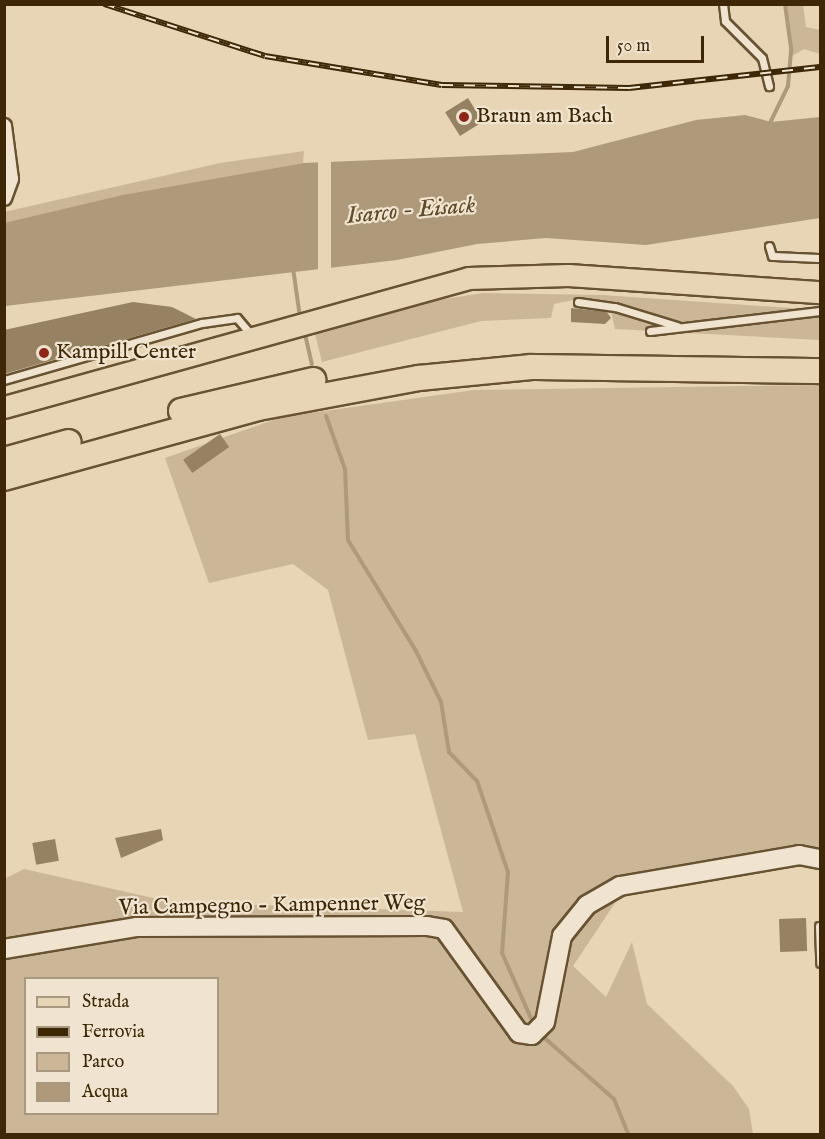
<!DOCTYPE html>
<style>
body{margin:0}
#map{position:relative;width:825px;height:1139px;overflow:hidden;background:#e8d5b6;font-family:"IM FELL English",serif}
div>[style]{position:absolute}
[style*='--x']{left:calc(var(--x)*1px);top:calc(var(--y)*1px);width:calc(var(--w)*1px);rotate:calc(var(--a)*1deg)}
.green>*{inset:0;background:#cbb798}
.water>*{inset:0;background:#ae9a7a}
.pier>*{inset:0;background:#e8d5b6;transform-origin:0 0}
.stream>*{height:4px;margin:-2px;padding:0 2px;transform-origin:2px;border-radius:2px;background:#ae9a7a}
.building>*{inset:0;background:#968162;transform-origin:0 0}
.roads{filter:drop-shadow(2px 0 #685232) drop-shadow(-2px 0 #685232) drop-shadow(0 2px #685232) drop-shadow(0 -2px #685232)}
.lane>*{height:7px;margin:-3.5px;padding:0 3.5px;transform-origin:3.5px;border-radius:3.5px;background:#f0e4d0}
.street>*{height:14px;margin:-7px;padding:0 7px;transform-origin:7px;border-radius:7px;background:#f0e4d0}
.secondary>*{height:18px;margin:-9px;padding:0 9px;transform-origin:9px;border-radius:9px;background:#f0e4d0}
.primary>*{height:21px;margin:-10.5px;padding:0 10.5px;transform-origin:10.5px;border-radius:10.5px;background:#e8d5b6}
.highway>*{height:24px;margin:-12px;padding:0 12px;transform-origin:12px;border-radius:12px;background:#e8d5b6}
.rail>*{height:6px;margin-top:-3px;transform-origin:0;background:repeating-linear-gradient(90deg,#f0e4d0 0 11px,#3d2706 0 22px);box-sizing:border-box;border-block:2px solid #3d2706}
.dots>*{width:16px;height:16px;translate:-50% -50%;box-sizing:border-box;border:3px solid #f0e4d0;border-radius:50%}
span{translate:-50% -50%;white-space:nowrap;text-align:center;line-height:1.15;-webkit-text-stroke:4.5px #f0e4d0;paint-order:stroke}
.poi-label{font-size:22px;color:#3d2706}
.left{translate:0 -50%;text-align:left}
.street-label{font-size:22px;color:#3d2706}
.water-label{font-size:24px;color:#5f4a29;font-style:italic}
.frame{position:absolute;inset:0;border:6px solid #3d2706;pointer-events:none}
.legend{position:absolute;left:24px;top:977px;width:195px;height:138px;box-sizing:border-box;background:#f0e4d0;border:2px solid #a8987f;margin:0;padding:8px 10px;list-style:none;font-size:18px;color:#3d2706}
.legend li{display:flex;align-items:center;gap:12px;height:30px}
.legend b{width:30px;border:2px solid #a8987f}
.scale{position:absolute;left:606px;top:36px;width:98px;height:27px;box-sizing:border-box;border:3px solid #3d2706;border-top:0;padding-left:8px;font-size:18px;line-height:21px;white-space:nowrap;color:#3d2706;-webkit-text-stroke:4px #f0e4d0;paint-order:stroke}
</style>
<div id="map">
<div class="green">
<div style="clip-path:polygon(786px 5px,803px 5px,806px 27px,820px 30px,820px 54px,804px 49px,792px 56px)"></div>
<div style="clip-path:polygon(304px 151px,303px 163px,122px 195px,5px 223px,4px 212px,220px 163px)"></div>
<div style="clip-path:polygon(483px 293px,603px 295px,820px 310px,820px 340px,615px 329px,609px 303px,573px 300px,554px 304px,551px 318px,481px 321px,322px 362px,315px 334px,437px 300px)"></div>
<div style="clip-path:polygon(evenodd,820px 385px,820px 869px,805px 861px,623px 891px,573px 966px,606px 997px,632px 942px,647px 1004px,733px 1086px,749px 1109px,753px 1134px,5px 1134px,4px 879px,24px 869px,171px 902px,463px 912px,415px 734px,368px 740px,328px 590px,293px 564px,209px 583px,165px 458px,282px 417px,474px 390px,820px 385px,26px 978px,218px 978px,218px 1114px,26px 1114px,26px 978px)"></div>
</div>
<div class="water">
<div style="clip-path:polygon(745px 115px,771px 122px,820px 117px,820px 218px,646px 245px,546px 238px,477px 244px,397px 260px,5px 306px,4px 223px,122px 195px,303px 163px,573px 152px,696px 120px)"></div>
</div>
<div class="pier">
<div style="left:318px;top:159px;width:13px;height:111px"></div>
</div>
<div class="stream">
<div style="--x:769;--y:125;--w:43;--a:-64"></div>
<div style="--x:788;--y:86;--w:38;--a:-85"></div>
<div style="--x:791;--y:48;--w:44;--a:-97.8"></div>
<div style="--x:293;--y:268;--w:49;--a:81.9"></div>
<div style="--x:304;--y:330;--w:35;--a:77"></div>
<div style="--x:326;--y:416;--w:56;--a:70.3"></div>
<div style="--x:345;--y:469;--w:71;--a:87.6"></div>
<div style="--x:348;--y:540;--w:130;--a:58.5"></div>
<div style="--x:416;--y:651;--w:57;--a:63.9"></div>
<div style="--x:441;--y:702;--w:51;--a:80.9"></div>
<div style="--x:449;--y:752;--w:40;--a:46"></div>
<div style="--x:477;--y:781;--w:96;--a:71.2"></div>
<div style="--x:508;--y:872;--w:81;--a:94.2"></div>
<div style="--x:502;--y:953;--w:79;--a:66"></div>
<div style="--x:540;--y:1034;--w:98;--a:41.3"></div>
<div style="--x:614;--y:1099;--w:38;--a:68"></div>
</div>
<div class="building">
<div style="left:468px;top:98px;width:28px;height:27px;rotate:58deg"></div>
<div style="clip-path:polygon(133px 302px,172px 307px,196px 319px,4px 374px,4px 330px)"></div>
<div style="clip-path:polygon(571px 308px,607px 312px,611px 318px,605px 324px,571px 322px)"></div>
<div style="left:220px;top:434px;width:16px;height:45px;rotate:55deg"></div>
<div style="clip-path:polygon(161px 829px,163px 840px,121px 858px,115px 838px)"></div>
<div style="left:55px;top:839px;width:22px;height:23px;rotate:80deg"></div>
<div style="left:806px;top:918px;width:33px;height:27px;rotate:88deg"></div>
</div>
<div class="roads">
<div class="lane">
<div style="--x:723;--y:4;--w:17;--a:83"></div>
<div style="--x:725;--y:21;--w:52;--a:45"></div>
<div style="--x:762;--y:58;--w:29;--a:76"></div>
<div style="--x:769;--y:246;--w:10;--a:73"></div>
<div style="--x:772;--y:256;--w:48;--a:2.4"></div>
<div style="--x:578;--y:302;--w:37;--a:8"></div>
<div style="--x:615;--y:307;--w:65;--a:17"></div>
<div style="--x:650;--y:331;--w:171;--a:-6.7"></div>
<div style="--x:4;--y:380;--w:206;--a:-16.1"></div>
<div style="--x:202;--y:323;--w:35;--a:-8"></div>
<div style="--x:237;--y:318;--w:23;--a:50"></div>
<div style="--x:819;--y:926;--w:37;--a:88"></div>
</div>
<div class="street">
<div style="--x:4;--y:126;--w:53;--a:82.5"></div>
<div style="--x:11;--y:179;--w:20;--a:110"></div>
</div>
<div class="secondary">
<div style="--x:4;--y:949;--w:135;--a:-9.4"></div>
<div style="--x:137;--y:927;--w:290;--a:-0.2"></div>
<div style="--x:427;--y:926;--w:17;--a:10"></div>
<div style="--x:444;--y:929;--w:128;--a:54.2"></div>
<div style="--x:519;--y:1033;--w:13;--a:9"></div>
<div style="--x:532;--y:1035;--w:18;--a:-45"></div>
<div style="--x:545;--y:1022;--w:88;--a:-78.8"></div>
<div style="--x:562;--y:936;--w:40;--a:-51"></div>
<div style="--x:587;--y:905;--w:38;--a:-30"></div>
<div style="--x:620;--y:886;--w:182;--a:-9.8"></div>
<div style="--x:799;--y:855;--w:21;--a:11"></div>
</div>
<div class="primary">
<div style="--x:4;--y:407;--w:482;--a:-15.5"></div>
<div style="--x:468;--y:278;--w:100;--a:-1.7"></div>
<div style="--x:568;--y:275;--w:253;--a:3.9"></div>
</div>
<div class="highway">
<div style="--x:181;--y:411;--w:136;--a:-13.2"></div>
<div style="--x:4;--y:460;--w:67;--a:-15.5"></div>
<div style="--x:4;--y:478;--w:263;--a:-15.4"></div>
<div style="--x:258;--y:408;--w:164;--a:-10.6"></div>
<div style="--x:419;--y:378;--w:113;--a:-5.6"></div>
<div style="--x:531;--y:367;--w:289;--a:0.8"></div>
</div>
</div>
<div class="rail">
<div style="--x:104;--y:4;--w:169;--a:17.9"></div>
<div style="--x:265;--y:56;--w:179;--a:9.3"></div>
<div style="--x:442;--y:85;--w:187;--a:0.9"></div>
<div style="--x:629;--y:88;--w:192;--a:-6.3"></div>
</div>
<div class="dots">
<div style="left:464px;top:117px;background:#8f2418"></div>
<div style="left:44px;top:353px;background:#8f2418"></div>
</div>
<div class="poi-label">
<span class="left" style="left:476px;top:117px">Braun am Bach</span>
<span class="left" style="left:56px;top:353px">Kampill Center</span>
</div>
<div class="street-label">
<span style="left:272px;top:906px;rotate:-1deg">Via Campegno - Kampenner Weg</span>
</div>
<div class="water-label">
<span style="left:411px;top:211px;rotate:-5deg">Isarco - Eisack</span>
</div>
<div class="frame"></div>
<ul class="legend">
<li><b style="height:8px;background:#e8d5b6"></b>Strada</li>
<li><b style="height:8px;background:#3d2706"></b>Ferrovia</li>
<li><b style="height:16px;background:#cbb798"></b>Parco</li>
<li><b style="height:16px;background:#ae9a7a"></b>Acqua</li>
</ul>
<div class="scale">50 m</div>
</div>
